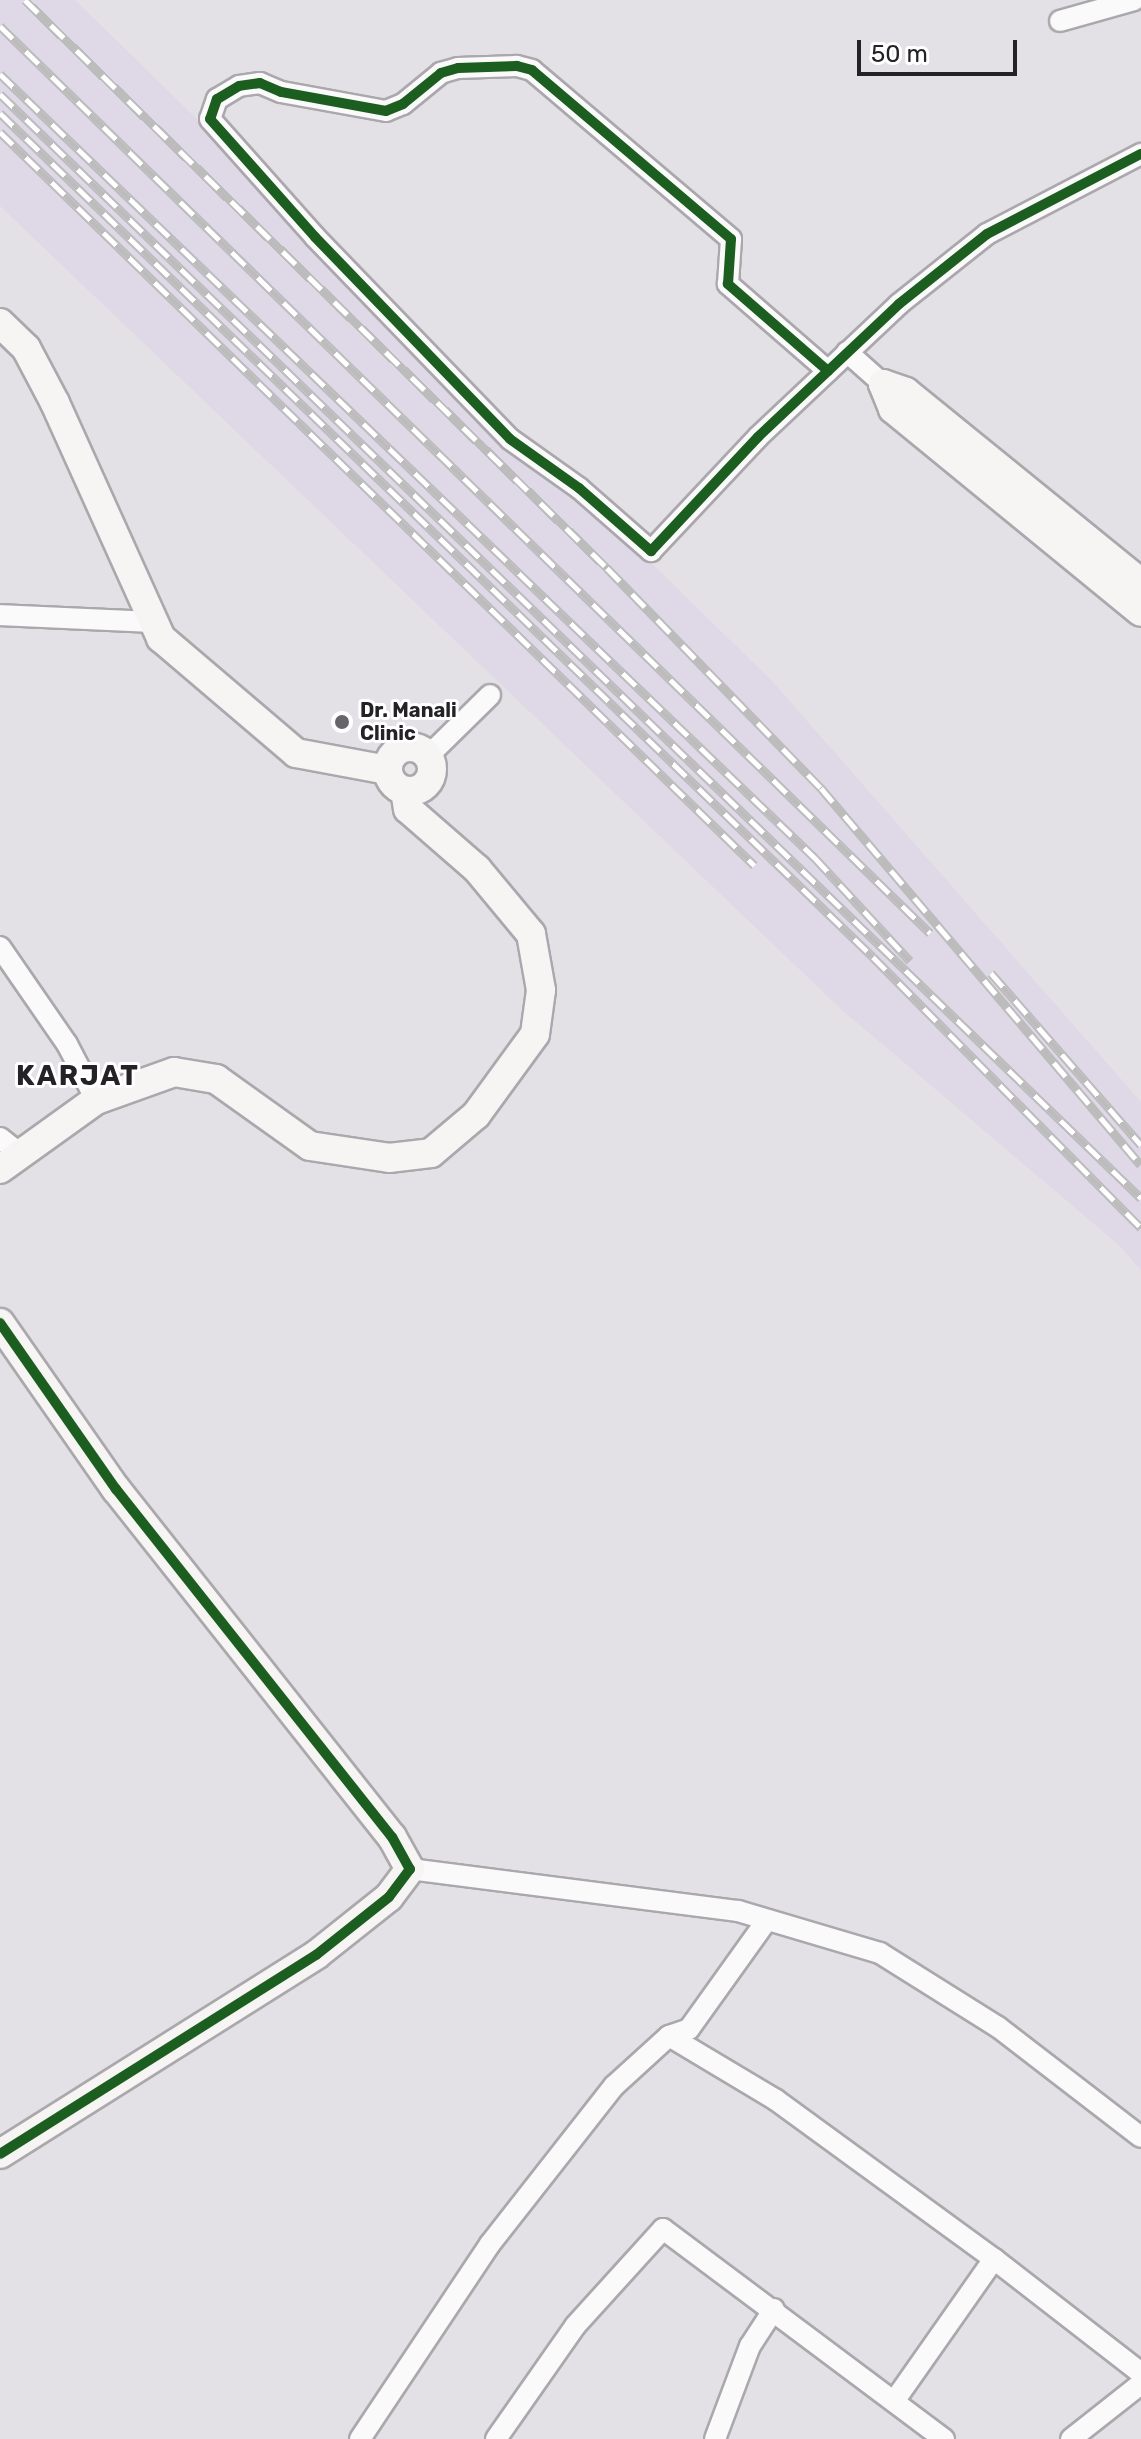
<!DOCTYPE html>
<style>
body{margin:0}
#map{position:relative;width:1141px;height:2439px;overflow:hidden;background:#e3e0e6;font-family:Rubik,sans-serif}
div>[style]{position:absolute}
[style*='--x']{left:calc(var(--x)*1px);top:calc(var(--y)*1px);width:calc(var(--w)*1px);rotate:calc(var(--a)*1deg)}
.built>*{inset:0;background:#dfd8e7}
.roads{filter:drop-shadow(2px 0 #aba8ad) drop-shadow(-2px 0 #aba8ad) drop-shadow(0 2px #aba8ad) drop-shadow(0 -2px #aba8ad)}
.street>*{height:20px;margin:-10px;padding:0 10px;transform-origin:10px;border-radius:10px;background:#fbfafb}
.secondary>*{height:28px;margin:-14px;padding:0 14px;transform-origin:14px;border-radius:14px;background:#f7f4f4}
.secondary>.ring{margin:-14px;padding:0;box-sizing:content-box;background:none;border:28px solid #f7f4f4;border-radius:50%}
.rail>*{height:9px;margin-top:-4.5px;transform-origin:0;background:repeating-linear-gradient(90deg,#fff 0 18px,#bdbcbd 0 36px);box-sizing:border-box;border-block:2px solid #bdbcbd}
.cycleway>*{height:10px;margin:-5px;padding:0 5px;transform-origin:5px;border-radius:5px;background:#1b5e20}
.dots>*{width:22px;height:22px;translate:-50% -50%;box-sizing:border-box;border:4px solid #fff;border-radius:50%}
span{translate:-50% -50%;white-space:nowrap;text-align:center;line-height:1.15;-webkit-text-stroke:6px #fff;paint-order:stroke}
.poi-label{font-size:20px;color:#242227;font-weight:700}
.left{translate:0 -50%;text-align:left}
.district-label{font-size:28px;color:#242227;font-weight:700;letter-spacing:2px}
.scale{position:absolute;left:857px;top:40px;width:160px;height:36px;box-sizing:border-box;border:4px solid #242227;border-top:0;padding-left:10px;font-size:24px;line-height:28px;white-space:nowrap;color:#242227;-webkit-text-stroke:6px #fff;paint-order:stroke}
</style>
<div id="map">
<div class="built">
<div style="clip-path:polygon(0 0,75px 0,772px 681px,1141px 1102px,1141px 1270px,1120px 1246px,841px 1009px,0 206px)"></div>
</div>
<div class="roads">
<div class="street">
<div style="--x:1060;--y:21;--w:77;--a:-15.8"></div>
<div style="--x:847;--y:352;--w:48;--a:41.6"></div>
<div style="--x:828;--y:371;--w:133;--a:-139"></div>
<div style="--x:728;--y:284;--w:45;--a:-86.2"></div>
<div style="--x:731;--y:239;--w:261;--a:-139.7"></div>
<div style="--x:532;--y:70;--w:16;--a:-165"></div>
<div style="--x:517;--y:66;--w:59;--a:178.1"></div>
<div style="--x:458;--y:68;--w:18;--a:164"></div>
<div style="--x:441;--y:73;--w:49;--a:140.8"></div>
<div style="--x:403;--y:104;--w:18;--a:158"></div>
<div style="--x:386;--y:111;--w:107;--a:-169.7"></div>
<div style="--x:281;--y:92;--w:23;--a:-157"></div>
<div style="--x:260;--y:83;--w:21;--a:172"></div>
<div style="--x:239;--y:86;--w:26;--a:149"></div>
<div style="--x:217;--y:99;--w:21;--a:109"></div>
<div style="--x:210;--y:119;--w:158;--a:48.3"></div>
<div style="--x:315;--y:237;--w:281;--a:46"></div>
<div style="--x:510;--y:439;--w:85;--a:35.4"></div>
<div style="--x:579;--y:488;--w:96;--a:41.2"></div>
<div style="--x:651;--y:551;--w:156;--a:-46.8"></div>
<div style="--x:758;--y:437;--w:194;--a:-43.3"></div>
<div style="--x:899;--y:304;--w:112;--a:-38.5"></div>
<div style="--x:987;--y:234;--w:174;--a:-27.5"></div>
<div style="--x:0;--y:615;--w:154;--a:2.6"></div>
<div style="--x:428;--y:756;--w:87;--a:-44.5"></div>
<div style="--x:0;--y:947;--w:118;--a:55.4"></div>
<div style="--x:67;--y:1044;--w:63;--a:62.6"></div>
<div style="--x:0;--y:1138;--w:24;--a:38"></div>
<div style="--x:410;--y:1869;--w:331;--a:7.3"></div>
<div style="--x:738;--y:1911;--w:148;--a:16.5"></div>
<div style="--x:880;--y:1953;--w:139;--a:32.1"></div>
<div style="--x:998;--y:2027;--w:180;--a:37.6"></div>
<div style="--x:669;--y:2036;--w:21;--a:-19"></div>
<div style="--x:689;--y:2029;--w:134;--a:-54.4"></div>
<div style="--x:994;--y:2259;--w:186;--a:37.8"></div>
<div style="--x:360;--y:2439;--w:234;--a:-56.3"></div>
<div style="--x:490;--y:2244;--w:201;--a:-51.9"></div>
<div style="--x:614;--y:2086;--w:74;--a:-42.3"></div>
<div style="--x:669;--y:2036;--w:125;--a:30.9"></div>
<div style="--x:776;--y:2100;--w:270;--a:36.1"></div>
<div style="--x:994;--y:2259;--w:172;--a:125.1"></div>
<div style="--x:496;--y:2439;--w:138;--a:-55"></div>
<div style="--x:575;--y:2326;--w:131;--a:-47.8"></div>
<div style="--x:663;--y:2229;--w:351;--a:36.8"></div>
<div style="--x:715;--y:2439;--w:99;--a:-69.4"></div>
<div style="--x:750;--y:2346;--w:44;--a:-57"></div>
<div style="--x:1071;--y:2439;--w:89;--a:-38.2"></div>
</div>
<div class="secondary">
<div style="--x:0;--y:323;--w:36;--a:44"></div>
<div style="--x:26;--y:348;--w:62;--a:62.2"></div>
<div style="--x:55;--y:403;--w:258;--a:65.7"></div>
<div style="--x:161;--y:638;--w:177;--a:40.4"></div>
<div style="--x:296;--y:753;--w:93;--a:10.6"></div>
<div style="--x:883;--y:384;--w:27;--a:68"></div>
<div style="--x:893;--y:409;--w:320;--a:39.3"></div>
<div style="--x:883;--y:384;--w:24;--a:19"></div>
<div style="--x:906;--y:392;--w:303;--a:39.1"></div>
<div class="ring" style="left:388px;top:747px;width:16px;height:16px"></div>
<div style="--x:0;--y:1169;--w:118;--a:-35.7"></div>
<div style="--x:96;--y:1100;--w:83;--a:-19.7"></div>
<div style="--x:174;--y:1072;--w:43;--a:9.5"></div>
<div style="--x:216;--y:1079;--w:115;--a:35.5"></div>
<div style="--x:310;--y:1146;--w:80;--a:8.6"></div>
<div style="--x:389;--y:1158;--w:42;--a:-6.8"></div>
<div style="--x:431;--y:1153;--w:59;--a:-40.2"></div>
<div style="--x:476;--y:1115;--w:100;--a:-53.9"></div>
<div style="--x:535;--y:1034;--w:44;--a:-82.2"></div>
<div style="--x:541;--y:990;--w:57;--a:-100.1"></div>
<div style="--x:531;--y:934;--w:85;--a:-129.7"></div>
<div style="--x:477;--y:869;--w:91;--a:-139"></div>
<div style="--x:408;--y:809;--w:18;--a:-99"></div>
<div style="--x:0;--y:1323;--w:203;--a:55.1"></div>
<div style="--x:116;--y:1489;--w:444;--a:51.6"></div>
<div style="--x:392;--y:1837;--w:37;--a:61"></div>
<div style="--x:410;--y:1869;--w:35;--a:127"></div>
<div style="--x:389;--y:1897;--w:93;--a:141.5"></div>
<div style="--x:316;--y:1955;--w:373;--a:147.8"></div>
</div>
</div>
<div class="rail">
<div style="--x:25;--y:0;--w:813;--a:44.3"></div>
<div style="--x:607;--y:568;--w:307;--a:45.8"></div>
<div style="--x:821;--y:788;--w:494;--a:49.7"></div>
<div style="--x:0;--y:26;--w:1299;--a:44.28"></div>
<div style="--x:0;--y:74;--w:1131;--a:43.89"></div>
<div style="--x:815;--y:858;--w:140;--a:47.3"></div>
<div style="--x:0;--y:94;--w:1588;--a:44.06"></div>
<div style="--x:0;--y:113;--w:1214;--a:44.03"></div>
<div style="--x:873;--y:957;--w:381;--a:45.3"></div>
<div style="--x:0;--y:132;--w:1052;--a:44.19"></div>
<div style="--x:991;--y:973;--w:228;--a:48.9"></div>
</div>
<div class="cycleway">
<div style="--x:828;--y:371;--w:133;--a:-139"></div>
<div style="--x:728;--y:284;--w:45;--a:-86.2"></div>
<div style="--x:731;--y:239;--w:261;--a:-139.7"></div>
<div style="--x:532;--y:70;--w:16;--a:-165"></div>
<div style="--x:517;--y:66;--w:59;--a:178.1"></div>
<div style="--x:458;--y:68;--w:18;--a:164"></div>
<div style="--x:441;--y:73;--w:49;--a:140.8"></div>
<div style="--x:403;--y:104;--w:18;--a:158"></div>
<div style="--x:386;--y:111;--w:107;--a:-169.7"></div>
<div style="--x:281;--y:92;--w:23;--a:-157"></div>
<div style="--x:260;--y:83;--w:21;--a:172"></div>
<div style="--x:239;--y:86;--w:26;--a:149"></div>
<div style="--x:217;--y:99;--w:21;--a:109"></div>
<div style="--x:210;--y:119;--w:158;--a:48.3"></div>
<div style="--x:315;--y:237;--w:281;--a:46"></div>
<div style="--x:510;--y:439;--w:85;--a:35.4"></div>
<div style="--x:579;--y:488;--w:96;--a:41.2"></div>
<div style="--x:651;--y:551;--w:156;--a:-46.8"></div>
<div style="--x:758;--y:437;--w:194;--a:-43.3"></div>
<div style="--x:899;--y:304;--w:112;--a:-38.5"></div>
<div style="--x:987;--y:234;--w:174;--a:-27.5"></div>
<div style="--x:0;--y:1323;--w:203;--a:55.1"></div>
<div style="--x:116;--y:1489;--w:444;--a:51.6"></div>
<div style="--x:392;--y:1837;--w:37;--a:61"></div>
<div style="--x:410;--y:1869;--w:35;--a:127"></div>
<div style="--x:389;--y:1897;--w:93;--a:141.5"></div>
<div style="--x:316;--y:1955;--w:373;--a:147.8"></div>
</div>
<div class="dots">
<div style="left:342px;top:722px;background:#67646a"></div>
</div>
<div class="poi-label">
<span class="left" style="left:360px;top:722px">Dr. Manali<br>Clinic</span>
</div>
<div class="district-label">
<span style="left:78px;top:1076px">KARJAT</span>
</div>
<div class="scale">50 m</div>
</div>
